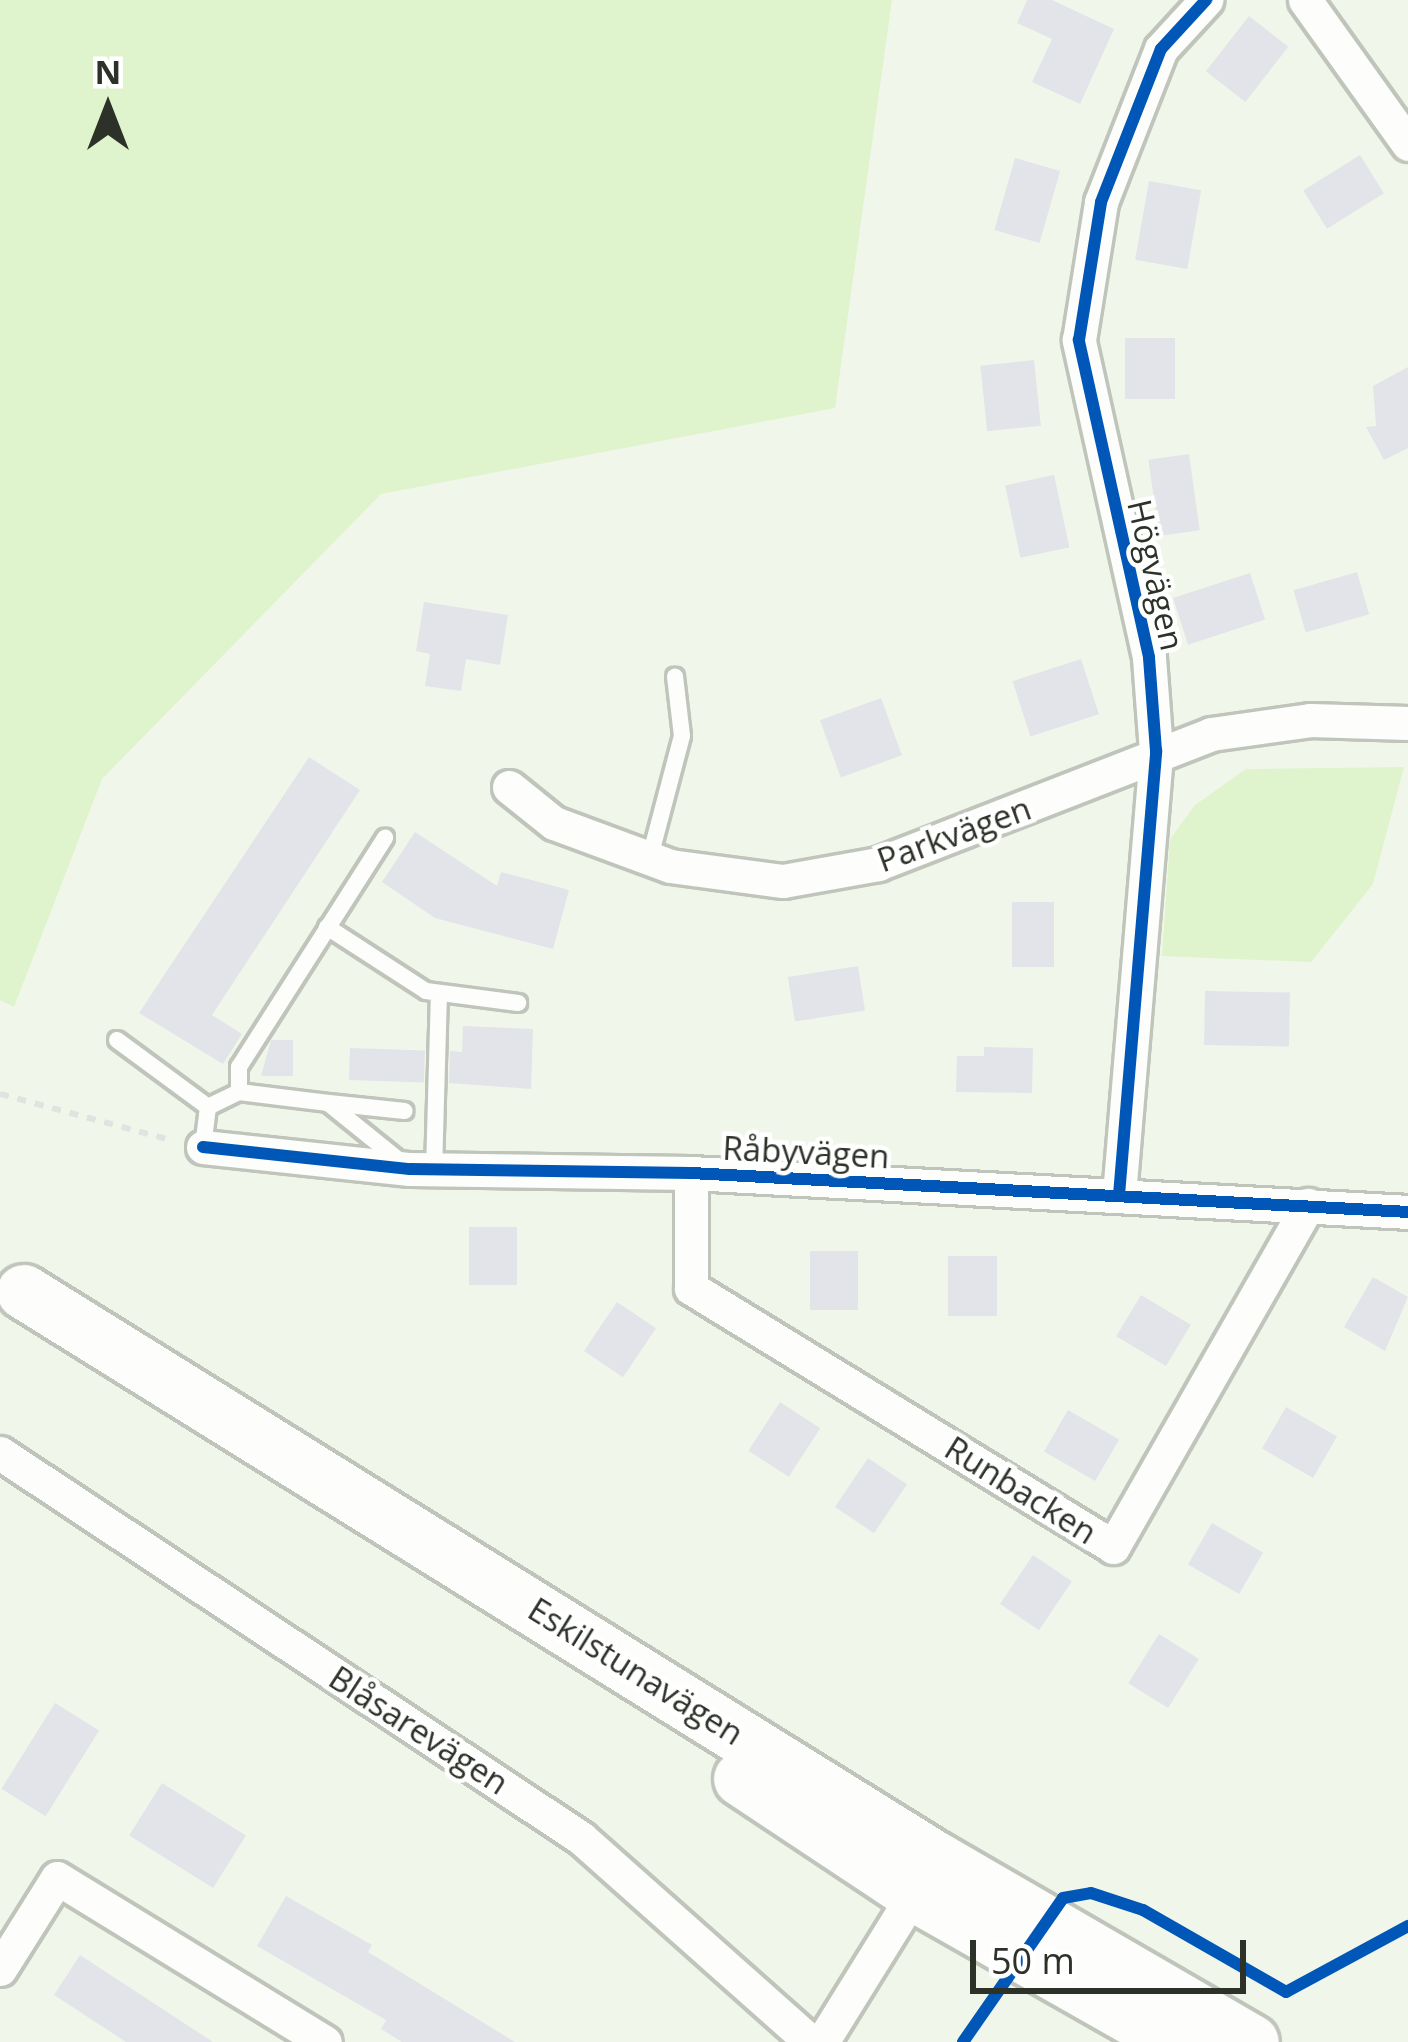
<!DOCTYPE html>
<meta charset="utf-8">
<style>
body{margin:0}
#map{position:relative;width:1408px;height:2042px;overflow:hidden;background:#f0f7ea;font-family:"Open Sans",sans-serif}
div>[style]{position:absolute}
[style*='--x']{left:calc(var(--x)*1px);top:calc(var(--y)*1px);width:calc(var(--w)*1px);rotate:calc(var(--a)*1deg)}
.green>*{inset:0;background:#dff3cd}
.building>*{inset:0;background:#e2e4e9;transform-origin:0 0}
.path>*{height:6px;margin-top:-3px;transform-origin:0;background:repeating-linear-gradient(90deg,#e2e3e0 0 9px,transparent 0 18px)}
.roads{filter:drop-shadow(3px 0 #c0c5bb) drop-shadow(-3px 0 #c0c5bb) drop-shadow(0 3px #c0c5bb) drop-shadow(0 -3px #c0c5bb)}
.service>*{height:16px;margin:-8px;padding:0 8px;transform-origin:8px;border-radius:8px;background:#fdfefc}
.minor>*{height:33px;margin:-16.5px;padding:0 16.5px;transform-origin:16.5px;border-radius:16.5px;background:#fdfefc}
.primary>*{height:54px;margin:-27px;padding:0 27px;transform-origin:27px;border-radius:27px;background:#fdfefc}
.cycleway>*{height:12px;margin:-6px;padding:0 6px;transform-origin:6px;border-radius:6px;background:#0057b8}
span{translate:-50% -50%;white-space:nowrap;text-align:center;line-height:1.15;-webkit-text-stroke:9px #fff;paint-order:stroke}
.street-label{font-size:33px;color:#2d3229}
.north{position:absolute;left:48px;top:48px;width:120px;height:120px;-webkit-text-stroke:9px #fff;paint-order:stroke;rotate:0deg;font-size:33px;font-weight:700;line-height:48px;text-align:center;color:#2d3229}
.north::after{content:'';display:block;margin:auto;width:42px;height:54px;background:#2d3229;clip-path:polygon(50% 0,100% 100%,50% 72%,0 100%)}
.scale{position:absolute;left:970px;top:1940px;width:276px;height:54px;box-sizing:border-box;border:6px solid #2d3229;border-top:0;padding-left:15px;font-size:36px;line-height:42px;white-space:nowrap;color:#2d3229;-webkit-text-stroke:9px #fff;paint-order:stroke}
</style>
<div id="map">
<div class="green">
<div style="clip-path:polygon(0 0,892px 0,835px 408px,381px 494px,102px 779px,14px 1007px,0 1000px)"></div>
<div style="clip-path:polygon(1404px 767px,1373px 884px,1311px 962px,1162px 956px,1170px 839px,1195px 805px,1246px 769px)"></div>
</div>
<div class="building">
<div style="clip-path:polygon(1027px 0,1052px 0,1114px 29px,1080px 104px,1032px 82px,1052px 39px,1017px 23px)"></div>
<div style="left:1249px;top:16px;width:50px;height:70px;rotate:38deg"></div>
<div style="left:1360px;top:155px;width:45px;height:67px;rotate:58deg"></div>
<div style="left:1015px;top:158px;width:47px;height:75px;rotate:16deg"></div>
<div style="left:1149px;top:181px;width:53px;height:80px;rotate:10deg"></div>
<div style="left:1125px;top:338px;width:50px;height:61px"></div>
<div style="left:1034px;top:360px;width:66px;height:54px;rotate:84deg"></div>
<div style="clip-path:polygon(1408px 367px,1408px 448px,1384px 460px,1366px 427px,1376px 426px,1373px 386px)"></div>
<div style="left:1189px;top:454px;width:77px;height:41px;rotate:82deg"></div>
<div style="left:1054px;top:475px;width:74px;height:50px;rotate:78deg"></div>
<div style="left:1357px;top:572px;width:44px;height:66px;rotate:74deg"></div>
<div style="left:1250px;top:573px;width:49px;height:81px;rotate:72deg"></div>
<div style="clip-path:polygon(424px 602px,508px 615px,500px 665px,466px 659px,461px 691px,425px 686px,430px 654px,416px 651px)"></div>
<div style="left:1081px;top:659px;width:58px;height:72px;rotate:72deg"></div>
<div style="left:881px;top:698px;width:61px;height:65px;rotate:70deg"></div>
<div style="clip-path:polygon(309px 757px,360px 790px,212px 1015px,242px 1034px,223px 1064px,139px 1013px)"></div>
<div style="clip-path:polygon(415px 832px,497px 886px,501px 872px,569px 890px,553px 949px,435px 918px,382px 882px)"></div>
<div style="left:1012px;top:902px;width:42px;height:65px"></div>
<div style="left:858px;top:966px;width:45px;height:71px;rotate:81deg"></div>
<div style="left:1205px;top:991px;width:85px;height:54px;rotate:1deg"></div>
<div style="clip-path:polygon(463px 1026px,533px 1029px,531px 1089px,449px 1083px,450px 1051px,462px 1052px)"></div>
<div style="clip-path:polygon(271px 1040px,293px 1040px,293px 1076px,261px 1076px)"></div>
<div style="clip-path:polygon(984px 1047px,1033px 1048px,1032px 1093px,956px 1092px,957px 1056px,984px 1056px)"></div>
<div style="left:350px;top:1048px;width:75px;height:32px;rotate:2deg"></div>
<div style="left:517px;top:1227px;width:58px;height:48px;rotate:90deg"></div>
<div style="left:858px;top:1251px;width:59px;height:48px;rotate:90deg"></div>
<div style="left:948px;top:1256px;width:49px;height:60px"></div>
<div style="clip-path:polygon(1373px 1277px,1408px 1297px,1385px 1351px,1344px 1327px)"></div>
<div style="left:1141px;top:1295px;width:58px;height:48px;rotate:31deg"></div>
<div style="left:617px;top:1302px;width:47px;height:59px;rotate:34deg"></div>
<div style="left:780px;top:1402px;width:48px;height:58px;rotate:33deg"></div>
<div style="left:1286px;top:1407px;width:59px;height:48px;rotate:30deg"></div>
<div style="left:1068px;top:1410px;width:59px;height:48px;rotate:30deg"></div>
<div style="left:868px;top:1458px;width:47px;height:59px;rotate:34deg"></div>
<div style="left:1212px;top:1523px;width:59px;height:48px;rotate:30deg"></div>
<div style="left:1033px;top:1555px;width:47px;height:59px;rotate:34deg"></div>
<div style="left:1159px;top:1634px;width:47px;height:58px;rotate:32deg"></div>
<div style="left:55px;top:1703px;width:52px;height:101px;rotate:32deg"></div>
<div style="left:162px;top:1783px;width:99px;height:62px;rotate:32deg"></div>
<div style="clip-path:polygon(286px 1896px,372px 1945px,368px 1952px,515px 2042px,402px 2042px,381px 2029px,386px 2020px,257px 1946px)"></div>
<div style="clip-path:polygon(80px 1955px,213px 2042px,126px 2042px,54px 1995px)"></div>
</div>
<div class="path">
<div style="--x:0;--y:1094;--w:176;--a:15.1"></div>
</div>
<div class="roads">
<div class="service">
<div style="--x:650;--y:857;--w:125;--a:-75.2"></div>
<div style="--x:682;--y:736;--w:60;--a:-96.7"></div>
<div style="--x:327;--y:927;--w:118;--a:32.9"></div>
<div style="--x:426;--y:991;--w:93;--a:7.4"></div>
<div style="--x:117;--y:1040;--w:113;--a:36.4"></div>
<div style="--x:208;--y:1107;--w:40;--a:97.1"></div>
<div style="--x:239;--y:1092;--w:25;--a:-90"></div>
<div style="--x:239;--y:1067;--w:272;--a:-57.5"></div>
<div style="--x:329;--y:1103;--w:76;--a:6"></div>
<div style="--x:208;--y:1107;--w:34;--a:-26"></div>
<div style="--x:239;--y:1092;--w:90;--a:7"></div>
<div style="--x:328;--y:1103;--w:92;--a:38.9"></div>
<div style="--x:434;--y:1171;--w:175;--a:-88.4"></div>
</div>
<div class="minor">
<div style="--x:1305;--y:0;--w:177;--a:54.4"></div>
<div style="--x:509;--y:787;--w:58;--a:38.7"></div>
<div style="--x:554;--y:823;--w:124;--a:20.3"></div>
<div style="--x:670;--y:866;--w:114;--a:7.6"></div>
<div style="--x:783;--y:881;--w:97;--a:-10.1"></div>
<div style="--x:878;--y:864;--w:357;--a:-21.3"></div>
<div style="--x:1211;--y:734;--w:100;--a:-8"></div>
<div style="--x:1310;--y:720;--w:98;--a:1.8"></div>
<div style="--x:203;--y:1147;--w:208;--a:6.1"></div>
<div style="--x:410;--y:1169;--w:281;--a:0.8"></div>
<div style="--x:691;--y:1173;--w:718;--a:3.11"></div>
<div style="--x:691;--y:1173;--w:115;--a:90"></div>
<div style="--x:691;--y:1288;--w:495;--a:31.5"></div>
<div style="--x:1113;--y:1547;--w:394;--a:-60.3"></div>
<div style="--x:1119;--y:1195;--w:446;--a:-85.2"></div>
<div style="--x:1156;--y:751;--w:94;--a:-94.3"></div>
<div style="--x:1149;--y:657;--w:325;--a:-102.5"></div>
<div style="--x:1079;--y:340;--w:140;--a:-80.9"></div>
<div style="--x:1101;--y:202;--w:164;--a:-68.6"></div>
<div style="--x:1161;--y:49;--w:67;--a:-47.4"></div>
<div style="--x:0;--y:1453;--w:697;--a:33.53"></div>
<div style="--x:581;--y:1838;--w:307;--a:41.6"></div>
<div style="--x:0;--y:1969;--w:107;--a:-57.9"></div>
<div style="--x:57;--y:1878;--w:314;--a:31.5"></div>
<div style="--x:822;--y:2042;--w:190;--a:-58.2"></div>
</div>
<div class="primary">
<div style="--x:24;--y:1292;--w:1074;--a:31.87"></div>
<div style="--x:936;--y:1859;--w:365;--a:30.1"></div>
<div style="--x:741;--y:1779;--w:208;--a:33.6"></div>
<div style="--x:914;--y:1894;--w:299;--a:29.6"></div>
</div>
</div>
<div class="cycleway">
<div style="--x:203;--y:1147;--w:208;--a:6.1"></div>
<div style="--x:410;--y:1169;--w:281;--a:0.8"></div>
<div style="--x:691;--y:1173;--w:718;--a:3.11"></div>
<div style="--x:1119;--y:1195;--w:446;--a:-85.2"></div>
<div style="--x:1156;--y:751;--w:94;--a:-94.3"></div>
<div style="--x:1149;--y:657;--w:325;--a:-102.5"></div>
<div style="--x:1079;--y:340;--w:140;--a:-80.9"></div>
<div style="--x:1101;--y:202;--w:164;--a:-68.6"></div>
<div style="--x:1161;--y:49;--w:67;--a:-47.4"></div>
<div style="--x:963;--y:2042;--w:175;--a:-55.2"></div>
<div style="--x:1063;--y:1898;--w:28;--a:-10"></div>
<div style="--x:1091;--y:1893;--w:55;--a:18.1"></div>
<div style="--x:1143;--y:1910;--w:165;--a:29.8"></div>
<div style="--x:1286;--y:1992;--w:139;--a:-28.4"></div>
</div>
<div class="street-label">
<span style="left:1156px;top:575px;rotate:77deg">Högvägen</span>
<span style="left:954px;top:834px;rotate:-20deg">Parkvägen</span>
<span style="left:806px;top:1152px;rotate:3deg">Råbyvägen</span>
<span style="left:1021px;top:1490px;rotate:32deg">Runbacken</span>
<span style="left:636px;top:1671px;rotate:32deg">Eskilstunavägen</span>
<span style="left:419px;top:1730px;rotate:33deg">Blåsarevägen</span>
</div>
<div class="north">N</div>
<div class="scale">50 m</div>
</div>
